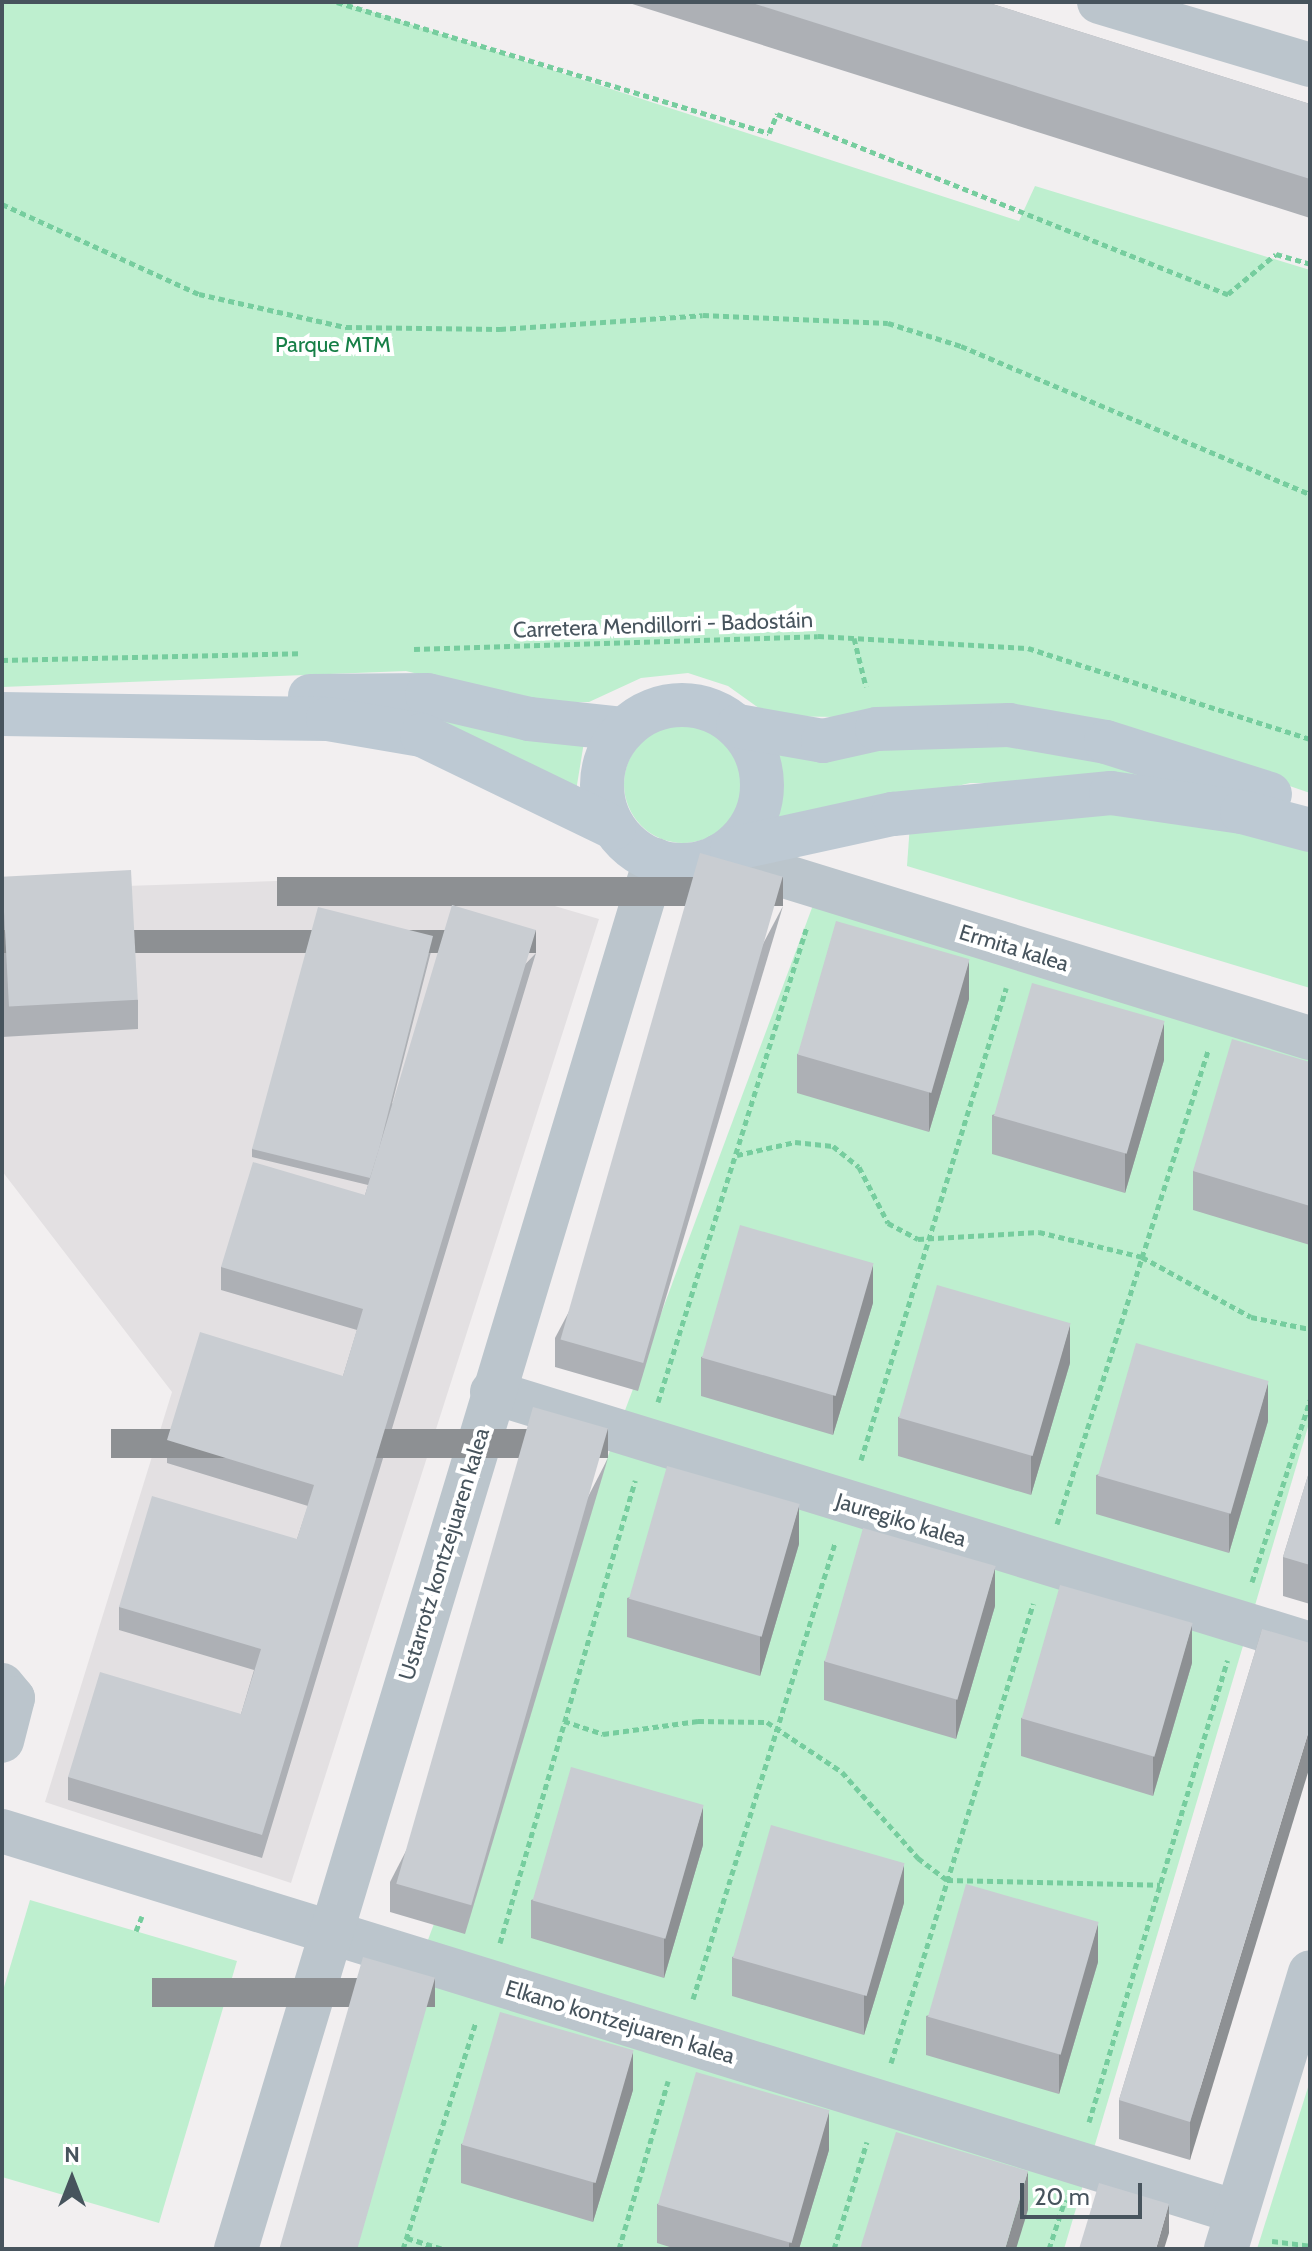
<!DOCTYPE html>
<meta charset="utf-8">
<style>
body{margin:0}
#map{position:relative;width:1312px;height:2251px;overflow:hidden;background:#f2eff0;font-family:Cabin,sans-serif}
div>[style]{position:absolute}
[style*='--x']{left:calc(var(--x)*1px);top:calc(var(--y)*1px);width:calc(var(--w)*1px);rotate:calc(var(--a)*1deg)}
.education>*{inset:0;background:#e3e0e2}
.green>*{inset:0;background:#beefcf}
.round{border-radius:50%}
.path>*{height:5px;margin-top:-2.5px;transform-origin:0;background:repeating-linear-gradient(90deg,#76cd9e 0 6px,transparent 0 10px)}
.street>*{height:44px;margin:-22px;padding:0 22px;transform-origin:22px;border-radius:22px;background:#bbc5cc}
.secondary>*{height:44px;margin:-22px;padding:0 22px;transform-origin:22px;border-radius:22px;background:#bdc9d3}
.secondary>.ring{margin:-22px;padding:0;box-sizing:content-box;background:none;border:44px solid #bdc9d3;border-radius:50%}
.wall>*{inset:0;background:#adb0b5}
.shaded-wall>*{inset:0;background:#8d9093;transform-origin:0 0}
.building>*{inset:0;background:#c9cdd2;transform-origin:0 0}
span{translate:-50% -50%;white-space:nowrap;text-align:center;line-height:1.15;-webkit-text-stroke:8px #fff;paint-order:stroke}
.park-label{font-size:22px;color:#177f47}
.street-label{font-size:22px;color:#47545d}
.frame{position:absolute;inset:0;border:4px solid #47545d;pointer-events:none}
.north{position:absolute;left:32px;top:2139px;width:80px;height:80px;-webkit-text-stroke:6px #fff;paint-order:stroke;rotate:0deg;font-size:22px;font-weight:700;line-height:32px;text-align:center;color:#47545d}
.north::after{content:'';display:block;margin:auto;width:28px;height:36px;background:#47545d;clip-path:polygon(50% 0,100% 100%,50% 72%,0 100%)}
.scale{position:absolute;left:1020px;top:2183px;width:122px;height:36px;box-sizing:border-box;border:4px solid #47545d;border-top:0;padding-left:10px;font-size:24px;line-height:28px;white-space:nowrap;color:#47545d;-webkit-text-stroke:6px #fff;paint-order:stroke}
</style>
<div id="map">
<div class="education">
<div style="clip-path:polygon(336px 879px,487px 886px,599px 919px,291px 1883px,45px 1802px,172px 1392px,2px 1171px,2px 890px)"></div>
</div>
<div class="green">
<div style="clip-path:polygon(2px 2px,342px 2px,1019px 221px,1035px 186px,1310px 270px,1310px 793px,1243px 770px,839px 717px,770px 716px,728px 686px,688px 673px,641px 678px,589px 702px,534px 703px,406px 671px,2px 687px)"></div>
<div style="clip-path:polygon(412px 707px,585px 736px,576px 791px)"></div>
<div class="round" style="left:624px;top:725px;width:118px;height:118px"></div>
<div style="clip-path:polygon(938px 731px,1202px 782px,970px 783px,771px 830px,781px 767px,775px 746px)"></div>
<div style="clip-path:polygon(1076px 806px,1310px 838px,1310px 988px,907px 866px,910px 824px)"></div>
<div style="clip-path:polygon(819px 889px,1310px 1038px,1310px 1420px,1064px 2249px,313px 2249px)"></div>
<div style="clip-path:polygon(30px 1900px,237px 1961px,159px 2223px,2px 2177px,2px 1994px)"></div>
<div style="clip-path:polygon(1310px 2081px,1310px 2249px,1257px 2249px)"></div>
</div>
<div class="path">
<div style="--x:337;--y:2;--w:451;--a:16.9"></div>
<div style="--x:769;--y:133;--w:21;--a:-67"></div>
<div style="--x:777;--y:114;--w:486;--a:21.8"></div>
<div style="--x:1228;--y:294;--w:62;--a:-39.8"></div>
<div style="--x:1276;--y:254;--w:35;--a:16"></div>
<div style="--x:2;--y:204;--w:217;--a:24.6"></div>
<div style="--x:199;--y:294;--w:151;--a:12.7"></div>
<div style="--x:346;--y:327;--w:154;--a:0.7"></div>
<div style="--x:500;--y:329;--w:203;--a:-3.9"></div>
<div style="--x:703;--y:315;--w:185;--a:2.5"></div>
<div style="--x:888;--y:323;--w:77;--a:17.5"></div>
<div style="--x:961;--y:346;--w:379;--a:23"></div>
<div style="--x:854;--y:638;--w:50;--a:76.2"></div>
<div style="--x:414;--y:649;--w:404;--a:-1.8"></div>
<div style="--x:818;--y:636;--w:210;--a:3.3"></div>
<div style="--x:1028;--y:648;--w:296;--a:17.9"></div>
<div style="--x:2;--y:660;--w:298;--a:-1.3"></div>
<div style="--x:737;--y:1155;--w:59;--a:-12.6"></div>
<div style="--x:795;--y:1142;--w:38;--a:6"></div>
<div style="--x:833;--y:1146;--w:33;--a:39"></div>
<div style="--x:859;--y:1167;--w:63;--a:62.6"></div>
<div style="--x:888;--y:1223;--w:34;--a:28"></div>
<div style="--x:918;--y:1239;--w:121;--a:-3.3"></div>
<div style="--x:1039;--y:1232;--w:106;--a:13.6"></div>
<div style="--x:1142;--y:1257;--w:124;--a:28.8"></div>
<div style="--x:1251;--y:1317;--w:60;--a:11.5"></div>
<div style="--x:658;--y:1402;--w:498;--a:-72.6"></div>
<div style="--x:861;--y:1460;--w:494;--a:-72.9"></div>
<div style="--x:1057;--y:1524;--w:497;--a:-72.3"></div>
<div style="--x:1252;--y:1582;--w:191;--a:-72.3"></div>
<div style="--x:564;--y:1721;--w:41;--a:18.4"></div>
<div style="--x:603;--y:1734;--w:96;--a:-7.8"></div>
<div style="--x:698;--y:1721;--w:69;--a:0.8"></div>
<div style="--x:767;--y:1722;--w:90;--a:33.7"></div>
<div style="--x:842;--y:1772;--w:115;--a:48.5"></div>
<div style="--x:918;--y:1858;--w:36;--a:37"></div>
<div style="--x:947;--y:1880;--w:213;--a:1.3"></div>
<div style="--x:136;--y:1931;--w:16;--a:-68"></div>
<div style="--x:500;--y:1943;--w:482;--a:-73.7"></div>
<div style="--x:693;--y:1999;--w:478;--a:-72.7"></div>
<div style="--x:891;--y:2063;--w:481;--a:-72.8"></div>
<div style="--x:1089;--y:2122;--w:482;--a:-73.3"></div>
<div style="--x:407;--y:2238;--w:38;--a:17"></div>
<div style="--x:1272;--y:2241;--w:38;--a:7"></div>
<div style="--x:403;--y:2249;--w:238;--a:-72.2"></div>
<div style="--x:619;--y:2249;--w:175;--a:-73.7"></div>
<div style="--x:834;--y:2249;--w:112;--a:-72.9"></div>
<div style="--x:1049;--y:2249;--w:52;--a:-71.9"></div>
</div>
<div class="street">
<div style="--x:1099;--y:2;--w:220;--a:16.6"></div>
<div style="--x:719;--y:856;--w:618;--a:17.12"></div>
<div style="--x:492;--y:1392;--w:856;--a:17.12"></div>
<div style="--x:2;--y:1685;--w:17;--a:50"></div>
<div style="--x:13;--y:1698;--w:44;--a:104.3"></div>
<div style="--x:2;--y:1831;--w:1292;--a:17.15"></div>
<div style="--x:236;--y:2249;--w:1451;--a:-73.21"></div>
<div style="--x:1226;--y:2249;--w:289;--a:-73.1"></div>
</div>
<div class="secondary">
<div style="--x:310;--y:696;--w:117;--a:-0.5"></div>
<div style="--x:427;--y:695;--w:105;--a:13.2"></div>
<div style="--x:529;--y:719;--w:96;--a:6"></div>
<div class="ring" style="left:602px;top:705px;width:116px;height:116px"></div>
<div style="--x:2;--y:714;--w:326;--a:0.9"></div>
<div style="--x:328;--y:719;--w:95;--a:9.7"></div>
<div style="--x:422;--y:735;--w:213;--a:25.8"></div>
<div style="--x:738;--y:726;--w:86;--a:10"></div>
<div style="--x:823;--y:741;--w:55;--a:-12.5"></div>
<div style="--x:877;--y:729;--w:132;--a:-1.7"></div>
<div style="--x:1009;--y:725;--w:98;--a:9.9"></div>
<div style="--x:1106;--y:742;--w:172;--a:17.6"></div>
<div style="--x:732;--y:849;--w:165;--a:-12.3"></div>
<div style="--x:893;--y:814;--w:219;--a:-5.5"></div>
<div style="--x:1111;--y:793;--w:132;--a:8.3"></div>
<div style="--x:1242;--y:812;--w:70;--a:14.8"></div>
</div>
<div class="wall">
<div style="clip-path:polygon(626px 2px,986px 2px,1310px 104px,1310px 218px)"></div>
<div style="clip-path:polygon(2px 877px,138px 1000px,138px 1029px,2px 1037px)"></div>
<div style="clip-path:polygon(783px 906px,638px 1391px,555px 1367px,555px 1338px)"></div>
<div style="clip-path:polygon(433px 944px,392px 1104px,536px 953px,262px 1858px,68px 1800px,68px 1777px,241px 1714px,254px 1670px,119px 1630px,119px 1607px,297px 1539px,308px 1506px,167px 1463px,167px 1440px,343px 1376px,357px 1330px,221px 1290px,221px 1267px,365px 1195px,368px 1185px,252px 1157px,252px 1149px)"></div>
<div style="clip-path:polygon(969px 999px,929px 1132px,797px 1093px,797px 1054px)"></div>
<div style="clip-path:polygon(1164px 1060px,1125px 1193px,992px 1154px,992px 1115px)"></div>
<div style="clip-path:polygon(1310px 1062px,1310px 1245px,1193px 1210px,1193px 1171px)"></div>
<div style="clip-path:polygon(873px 1303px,833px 1435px,701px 1396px,701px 1357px)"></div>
<div style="clip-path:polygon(1070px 1363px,1031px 1495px,898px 1456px,898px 1417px)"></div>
<div style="clip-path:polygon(1268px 1421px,1229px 1553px,1096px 1514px,1096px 1475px)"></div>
<div style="clip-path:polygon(608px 1458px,465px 1934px,390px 1912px,390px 1882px)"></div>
<div style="clip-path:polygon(1310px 1469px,1310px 1604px,1283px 1596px,1283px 1557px)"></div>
<div style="clip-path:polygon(799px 1544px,760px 1676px,627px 1637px,627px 1598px)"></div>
<div style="clip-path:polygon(995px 1606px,956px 1739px,824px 1700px,824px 1661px)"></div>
<div style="clip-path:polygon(1262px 1629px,1190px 2160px,1119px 2139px,1119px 2100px)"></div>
<div style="clip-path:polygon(1192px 1663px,1153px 1796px,1021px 1756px,1021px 1718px)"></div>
<div style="clip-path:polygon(703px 1845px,664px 1978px,531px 1938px,531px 1900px)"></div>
<div style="clip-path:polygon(904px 1903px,864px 2035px,732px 1996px,732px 1957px)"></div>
<div style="clip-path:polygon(1098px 1962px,1059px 2094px,926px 2055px,926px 2016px)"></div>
<div style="clip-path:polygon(633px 2090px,593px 2222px,461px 2183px,461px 2144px)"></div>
<div style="clip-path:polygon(829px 2150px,799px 2249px,676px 2249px,657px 2243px,657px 2204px)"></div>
</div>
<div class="shaded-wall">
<div style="left:783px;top:877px;width:29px;height:506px;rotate:90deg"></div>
<div style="left:536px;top:930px;width:23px;height:946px;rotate:90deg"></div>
<div style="left:433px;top:936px;width:8px;height:250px;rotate:90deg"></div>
<div style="clip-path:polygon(969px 960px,969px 999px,929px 1132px,929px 1093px)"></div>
<div style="clip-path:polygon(1164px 1022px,1164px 1060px,1125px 1193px,1125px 1154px)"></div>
<div style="clip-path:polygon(873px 1264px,873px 1303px,833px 1435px,833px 1396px)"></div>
<div style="clip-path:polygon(1070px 1324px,1070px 1363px,1031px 1495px,1031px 1457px)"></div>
<div style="clip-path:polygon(1268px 1382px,1268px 1421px,1229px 1553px,1229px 1515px)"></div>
<div style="left:608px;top:1429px;width:29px;height:497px;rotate:90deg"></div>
<div style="clip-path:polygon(799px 1505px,799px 1544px,760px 1676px,760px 1637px)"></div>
<div style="clip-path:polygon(995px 1567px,995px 1606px,956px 1739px,956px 1700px)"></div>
<div style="clip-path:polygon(1192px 1624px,1192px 1663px,1153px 1796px,1153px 1757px)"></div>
<div style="clip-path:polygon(1310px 1727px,1310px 1766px,1190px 2160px,1190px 2122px)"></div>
<div style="clip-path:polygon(703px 1806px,703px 1845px,664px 1978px,664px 1939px)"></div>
<div style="clip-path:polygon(904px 1864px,904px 1903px,864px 2035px,864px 1996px)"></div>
<div style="clip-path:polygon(1098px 1923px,1098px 1962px,1059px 2094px,1059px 2055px)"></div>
<div style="left:435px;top:1978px;width:29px;height:283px;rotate:90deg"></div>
<div style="clip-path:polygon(633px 2051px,633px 2090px,593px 2222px,593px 2184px)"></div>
<div style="clip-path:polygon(829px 2111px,829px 2150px,799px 2249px,789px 2249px,789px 2244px)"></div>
<div style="clip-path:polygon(1028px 2171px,1028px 2210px,1016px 2249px,1005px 2249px)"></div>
<div style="clip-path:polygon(1169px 2204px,1169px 2233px,1164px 2249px,1156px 2249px)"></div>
</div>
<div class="building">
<div style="clip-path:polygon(749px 2px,986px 2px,1310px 104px,1310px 179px)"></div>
<div style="left:700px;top:853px;width:86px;height:506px;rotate:16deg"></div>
<div style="left:131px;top:870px;width:130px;height:129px;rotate:87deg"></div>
<div style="clip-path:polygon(452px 905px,536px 930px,262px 1835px,68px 1777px,100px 1672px,241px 1714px,261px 1649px,119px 1607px,152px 1496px,297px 1539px,314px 1485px,167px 1440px,200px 1332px,343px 1376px,363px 1309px,221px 1267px,253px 1162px,365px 1195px)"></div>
<div style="clip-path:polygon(318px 907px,433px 936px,379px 1149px,370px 1178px,252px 1149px)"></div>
<div style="left:836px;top:921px;width:139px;height:139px;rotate:16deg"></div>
<div style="left:1032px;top:983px;width:138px;height:138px;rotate:16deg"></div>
<div style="clip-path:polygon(1232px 1039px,1310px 1062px,1310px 1206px,1193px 1171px)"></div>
<div style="left:740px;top:1225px;width:139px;height:138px;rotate:16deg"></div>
<div style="left:937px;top:1285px;width:139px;height:138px;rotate:16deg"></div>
<div style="left:1136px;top:1343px;width:138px;height:138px;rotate:16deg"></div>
<div style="left:533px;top:1407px;width:78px;height:496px;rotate:16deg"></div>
<div style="left:667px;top:1466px;width:138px;height:138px;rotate:16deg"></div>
<div style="clip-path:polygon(1310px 1469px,1310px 1565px,1283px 1557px)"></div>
<div style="left:863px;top:1528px;width:138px;height:139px;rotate:16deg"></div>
<div style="left:1060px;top:1585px;width:138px;height:139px;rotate:16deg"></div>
<div style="clip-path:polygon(1262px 1629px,1310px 1643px,1310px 1727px,1190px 2122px,1119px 2100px)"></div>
<div style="left:571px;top:1767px;width:138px;height:139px;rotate:16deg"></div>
<div style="left:771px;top:1825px;width:139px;height:138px;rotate:16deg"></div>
<div style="left:966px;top:1884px;width:138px;height:138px;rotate:16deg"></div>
<div style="left:363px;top:1957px;width:75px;height:305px;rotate:16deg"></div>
<div style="left:500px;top:2012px;width:139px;height:138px;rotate:16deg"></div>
<div style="left:696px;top:2072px;width:139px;height:138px;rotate:16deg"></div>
<div style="clip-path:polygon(896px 2132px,1028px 2171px,1005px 2249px,860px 2249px)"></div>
<div style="clip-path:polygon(1099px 2183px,1169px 2204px,1156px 2249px,1079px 2249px)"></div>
</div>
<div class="park-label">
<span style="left:333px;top:345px">Parque MTM</span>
</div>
<div class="street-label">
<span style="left:663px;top:625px;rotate:-2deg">Carretera Mendillorri - Badostáin</span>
<span style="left:1014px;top:948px;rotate:17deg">Ermita kalea</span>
<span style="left:901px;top:1520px;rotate:17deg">Jauregiko kalea</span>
<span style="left:444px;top:1554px;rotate:-73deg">Ustarrotz kontzejuaren kalea</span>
<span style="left:620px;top:2022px;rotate:17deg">Elkano kontzejuaren kalea</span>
</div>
<div class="frame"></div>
<div class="north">N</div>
<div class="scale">20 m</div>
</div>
